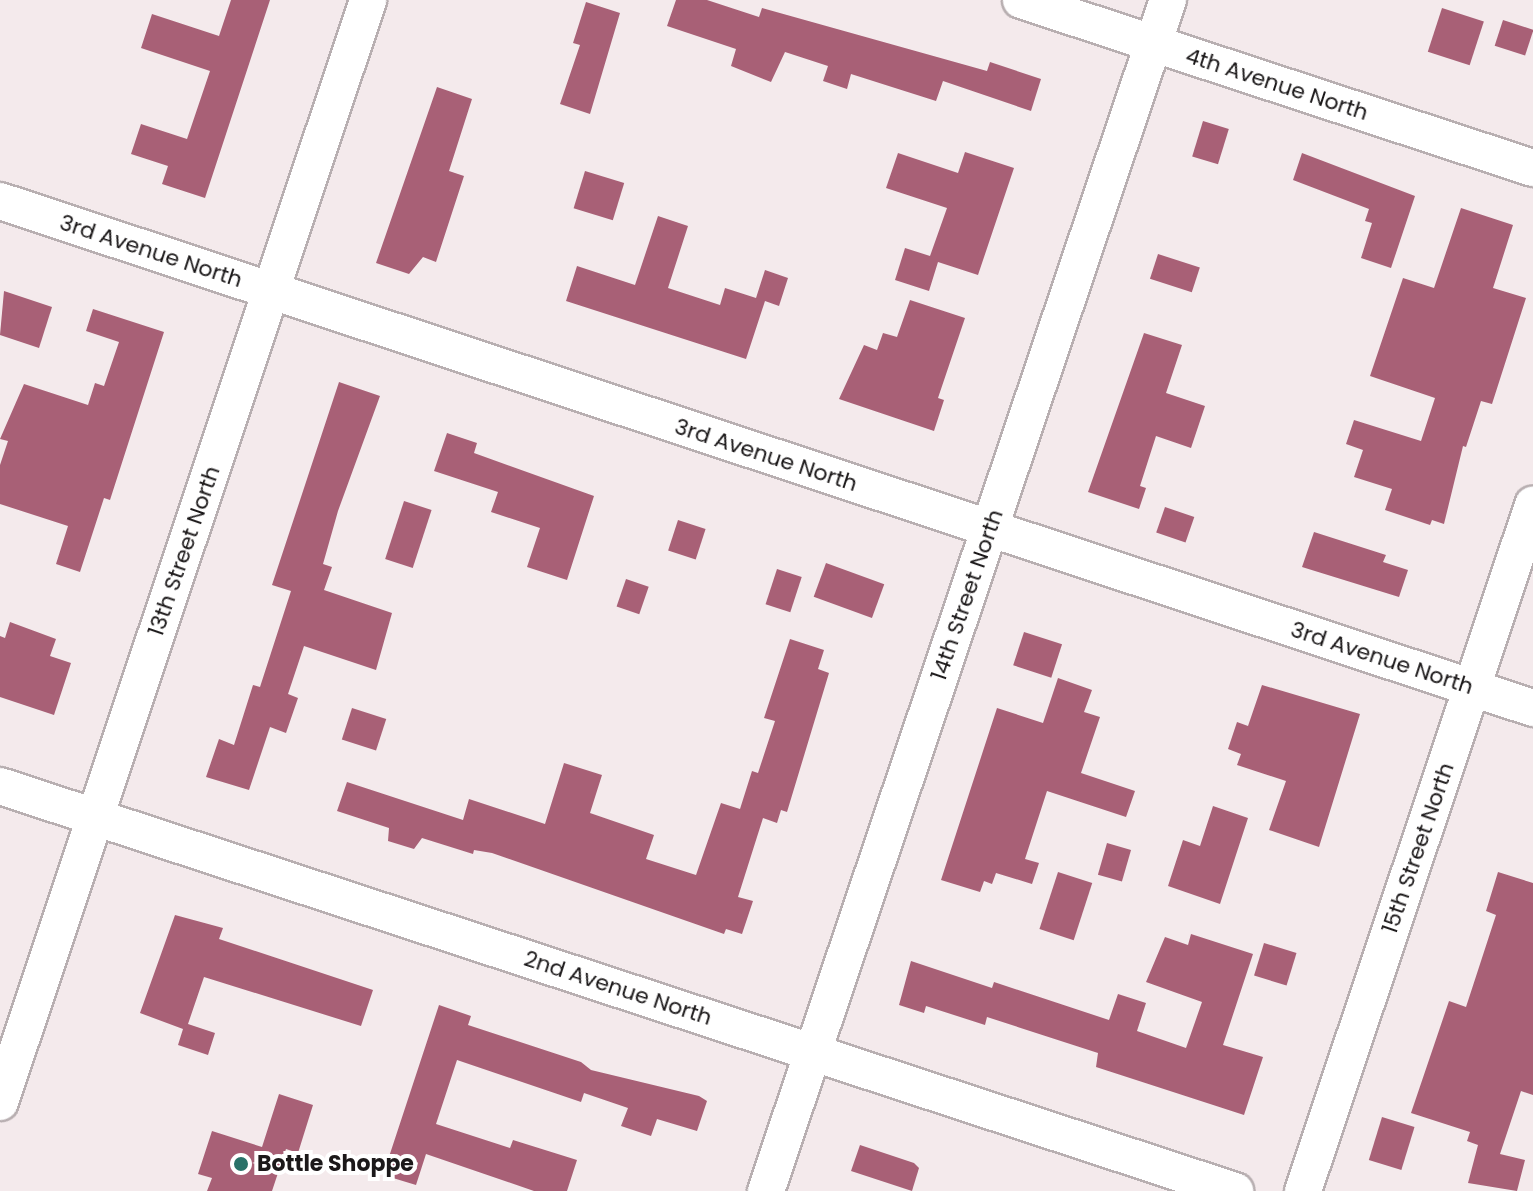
<!DOCTYPE html>
<style>
body{margin:0}
#map{position:relative;width:1533px;height:1191px;overflow:hidden;background:#f4eaec;font-family:Poppins,sans-serif}
div>[style]{position:absolute}
[style*='--x']{left:calc(var(--x)*1px);top:calc(var(--y)*1px);width:calc(var(--w)*1px);rotate:calc(var(--a)*1deg)}
.building>*{inset:0;background:#a86076;transform-origin:0 0}
.roads{filter:drop-shadow(2px 0 #b8afb1) drop-shadow(-2px 0 #b8afb1) drop-shadow(0 2px #b8afb1) drop-shadow(0 -2px #b8afb1)}
.minor>*{height:36px;margin:-18px;padding:0 18px;transform-origin:18px;border-radius:18px;background:#fff}
.dots>*{width:22px;height:22px;translate:-50% -50%;box-sizing:border-box;border:4px solid #fff;border-radius:50%}
span{translate:-50% -50%;white-space:nowrap;text-align:center;line-height:1.15;-webkit-text-stroke:8px #fff;paint-order:stroke}
.street-label{font-size:22px;color:#1b1819}
.poi-label{font-size:22px;color:#1b1819;font-weight:700}
.left{translate:0 -50%;text-align:left}
</style>
<div id="map">
<div class="building">
<div style="clip-path:polygon(231px 0,270px 0,205px 198px,162px 184px,168px 166px,131px 154px,141px 124px,187px 139px,210px 71px,141px 48px,152px 14px,219px 36px)"></div>
<div style="clip-path:polygon(676px 0,707px 0,759px 17px,762px 8px,987px 71px,990px 62px,1041px 79px,1031px 111px,943px 81px,936px 101px,851px 74px,847px 89px,823px 81px,828px 66px,785px 52px,771px 82px,731px 66px,736px 49px,667px 26px)"></div>
<div style="clip-path:polygon(586px 2px,620px 13px,590px 114px,560px 104px,580px 45px,573px 43px)"></div>
<div style="left:1442px;top:8px;width:44px;height:46px;rotate:18deg"></div>
<div style="left:1503px;top:20px;width:32px;height:27px;rotate:18deg"></div>
<div style="clip-path:polygon(437px 87px,472px 99px,449px 171px,464px 176px,436px 262px,423px 257px,409px 274px,376px 263px)"></div>
<div style="left:1203px;top:121px;width:27px;height:37px;rotate:17deg"></div>
<div style="clip-path:polygon(965px 152px,1014px 168px,978px 275px,938px 262px,929px 291px,895px 280px,905px 248px,930px 256px,947px 208px,886px 188px,898px 153px,958px 173px)"></div>
<div style="clip-path:polygon(1302px 153px,1415px 196px,1391px 268px,1361px 258px,1372px 223px,1365px 221px,1369px 209px,1293px 180px)"></div>
<div style="left:585px;top:171px;width:41px;height:39px;rotate:17deg"></div>
<div style="clip-path:polygon(1461px 208px,1513px 225px,1493px 288px,1526px 298px,1492px 404px,1481px 401px,1466px 447px,1463px 446px,1444px 524px,1432px 520px,1430px 525px,1385px 510px,1392px 489px,1354px 477px,1363px 450px,1346px 444px,1354px 420px,1421px 441px,1435px 398px,1370px 376px,1403px 278px,1434px 288px)"></div>
<div style="clip-path:polygon(658px 216px,688px 226px,668px 288px,720px 305px,725px 288px,756px 298px,765px 270px,788px 278px,779px 306px,765px 301px,746px 359px,566px 301px,577px 266px,635px 285px)"></div>
<div style="left:1158px;top:254px;width:44px;height:26px;rotate:18deg"></div>
<div style="clip-path:polygon(4px 291px,52px 307px,39px 348px,0 335px)"></div>
<div style="clip-path:polygon(910px 300px,965px 318px,938px 398px,944px 400px,934px 431px,839px 399px,864px 345px,877px 350px,883px 333px,897px 337px)"></div>
<div style="clip-path:polygon(93px 309px,164px 332px,110px 500px,104px 498px,80px 572px,56px 564px,68px 526px,0 504px,0 465px,8px 441px,0 439px,24px 384px,88px 405px,95px 383px,104px 386px,119px 342px,86px 331px)"></div>
<div style="clip-path:polygon(1144px 333px,1182px 345px,1166px 393px,1205px 406px,1191px 448px,1156px 436px,1140px 486px,1146px 488px,1139px 509px,1088px 492px)"></div>
<div style="clip-path:polygon(339px 382px,380px 396px,338px 511px,323px 564px,332px 567px,324px 590px,392px 613px,376px 670px,304px 646px,288px 694px,298px 698px,286px 733px,270px 727px,249px 790px,206px 777px,219px 739px,234px 745px,253px 685px,260px 687px,291px 591px,272px 585px)"></div>
<div style="clip-path:polygon(447px 433px,477px 443px,474px 453px,594px 496px,567px 580px,527px 567px,540px 528px,491px 512px,498px 492px,434px 471px)"></div>
<div style="left:404px;top:501px;width:29px;height:61px;rotate:18deg"></div>
<div style="left:1165px;top:507px;width:31px;height:27px;rotate:19deg"></div>
<div style="left:678px;top:520px;width:29px;height:32px;rotate:18deg"></div>
<div style="clip-path:polygon(1314px 532px,1386px 555px,1383px 562px,1408px 570px,1399px 597px,1302px 567px)"></div>
<div style="left:826px;top:563px;width:62px;height:36px;rotate:20deg"></div>
<div style="left:777px;top:569px;width:26px;height:37px;rotate:18deg"></div>
<div style="left:626px;top:579px;width:24px;height:29px;rotate:19deg"></div>
<div style="clip-path:polygon(10px 622px,56px 639px,50px 656px,71px 663px,54px 715px,0 697px,0 636px,5px 638px)"></div>
<div style="left:1024px;top:632px;width:40px;height:35px;rotate:18deg"></div>
<div style="clip-path:polygon(790px 639px,824px 650px,818px 669px,829px 673px,787px 812px,781px 810px,777px 823px,763px 818px,738px 897px,753px 901px,742px 934px,726px 929px,724px 934px,492px 853px,474px 850px,473px 854px,422px 838px,414px 849px,388px 841px,389px 828px,337px 811px,347px 782px,463px 820px,469px 799px,545px 824px,564px 763px,602px 775px,590px 813px,654px 835px,646px 859px,696px 875px,721px 803px,740px 809px,752px 771px,758px 773px,775px 721px,764px 718px)"></div>
<div style="clip-path:polygon(1058px 678px,1092px 690px,1084px 712px,1100px 717px,1081px 773px,1135px 791px,1126px 817px,1047px 791px,1025px 859px,1039px 863px,1032px 884px,996px 873px,992px 884px,984px 881px,980px 892px,941px 880px,997px 708px,1043px 723px)"></div>
<div style="clip-path:polygon(1262px 685px,1360px 714px,1319px 847px,1269px 830px,1286px 781px,1237px 765px,1241px 754px,1228px 749px,1237px 722px,1248px 726px)"></div>
<div style="left:352px;top:708px;width:36px;height:33px;rotate:18deg"></div>
<div style="clip-path:polygon(1213px 806px,1248px 818px,1220px 904px,1168px 886px,1183px 840px,1200px 846px)"></div>
<div style="left:1107px;top:843px;width:25px;height:33px;rotate:16deg"></div>
<div style="left:1058px;top:872px;width:36px;height:60px;rotate:18deg"></div>
<div style="clip-path:polygon(1498px 872px,1533px 883px,1533px 1095px,1521px 1091px,1500px 1154px,1525px 1160px,1517px 1191px,1468px 1183px,1478px 1145px,1467px 1141px,1470px 1132px,1411px 1113px,1449px 1001px,1466px 1007px,1496px 915px,1486px 911px)"></div>
<div style="clip-path:polygon(175px 915px,223px 928px,219px 939px,373px 990px,361px 1026px,204px 977px,188px 1024px,215px 1033px,208px 1055px,178px 1045px,183px 1029px,140px 1013px)"></div>
<div style="clip-path:polygon(1191px 934px,1253px 954px,1223px 1045px,1263px 1057px,1244px 1115px,1096px 1067px,1098px 1053px,987px 1017px,985px 1025px,926px 1006px,924px 1013px,899px 1005px,911px 961px,992px 988px,994px 982px,1109px 1020px,1118px 994px,1146px 1003px,1137px 1031px,1186px 1048px,1202px 1002px,1146px 982px,1165px 937px,1188px 945px)"></div>
<div style="left:1264px;top:943px;width:34px;height:34px;rotate:17deg"></div>
<div style="clip-path:polygon(439px 1005px,471px 1016px,468px 1025px,581px 1062px,591px 1070px,699px 1096px,707px 1101px,697px 1131px,657px 1119px,651px 1136px,621px 1126px,628px 1108px,584px 1093px,581px 1102px,457px 1060px,436px 1124px,510px 1148px,513px 1140px,577px 1160px,567px 1191px,534px 1191px,426px 1154px,416px 1185px,383px 1175px)"></div>
<div style="clip-path:polygon(279px 1094px,313px 1105px,298px 1153px,286px 1149px,272px 1191px,207px 1191px,212px 1178px,198px 1174px,212px 1131px,262px 1147px)"></div>
<div style="left:1382px;top:1117px;width:34px;height:45px;rotate:17deg"></div>
<div style="clip-path:polygon(860px 1145px,914px 1163px,919px 1168px,912px 1191px,851px 1171px)"></div>
</div>
<div class="roads">
<div class="minor">
<div style="--x:1021;--y:0;--w:539;--a:18.17"></div>
<div style="--x:0;--y:201;--w:1615;--a:18.3"></div>
<div style="--x:0;--y:786;--w:1300;--a:18.16"></div>
<div style="--x:0;--y:1102;--w:1162;--a:-71.53"></div>
<div style="--x:766;--y:1191;--w:1257;--a:-71.35"></div>
<div style="--x:1303;--y:1191;--w:724;--a:-71.46"></div>
</div>
</div>
<div class="dots">
<div style="left:241px;top:1164px;background:#297168"></div>
</div>
<div class="street-label">
<span style="left:1277px;top:84px;rotate:18deg">4th Avenue North</span>
<span style="left:151px;top:251px;rotate:18deg">3rd Avenue North</span>
<span style="left:766px;top:455px;rotate:18deg">3rd Avenue North</span>
<span style="left:184px;top:551px;rotate:-71deg">13th Street North</span>
<span style="left:967px;top:595px;rotate:-71deg">14th Street North</span>
<span style="left:1382px;top:658px;rotate:18deg">3rd Avenue North</span>
<span style="left:1418px;top:848px;rotate:-71deg">15th Street North</span>
<span style="left:618px;top:988px;rotate:18deg">2nd Avenue North</span>
</div>
<div class="poi-label">
<span class="left" style="left:257px;top:1164px">Bottle Shoppe</span>
</div>
</div>
